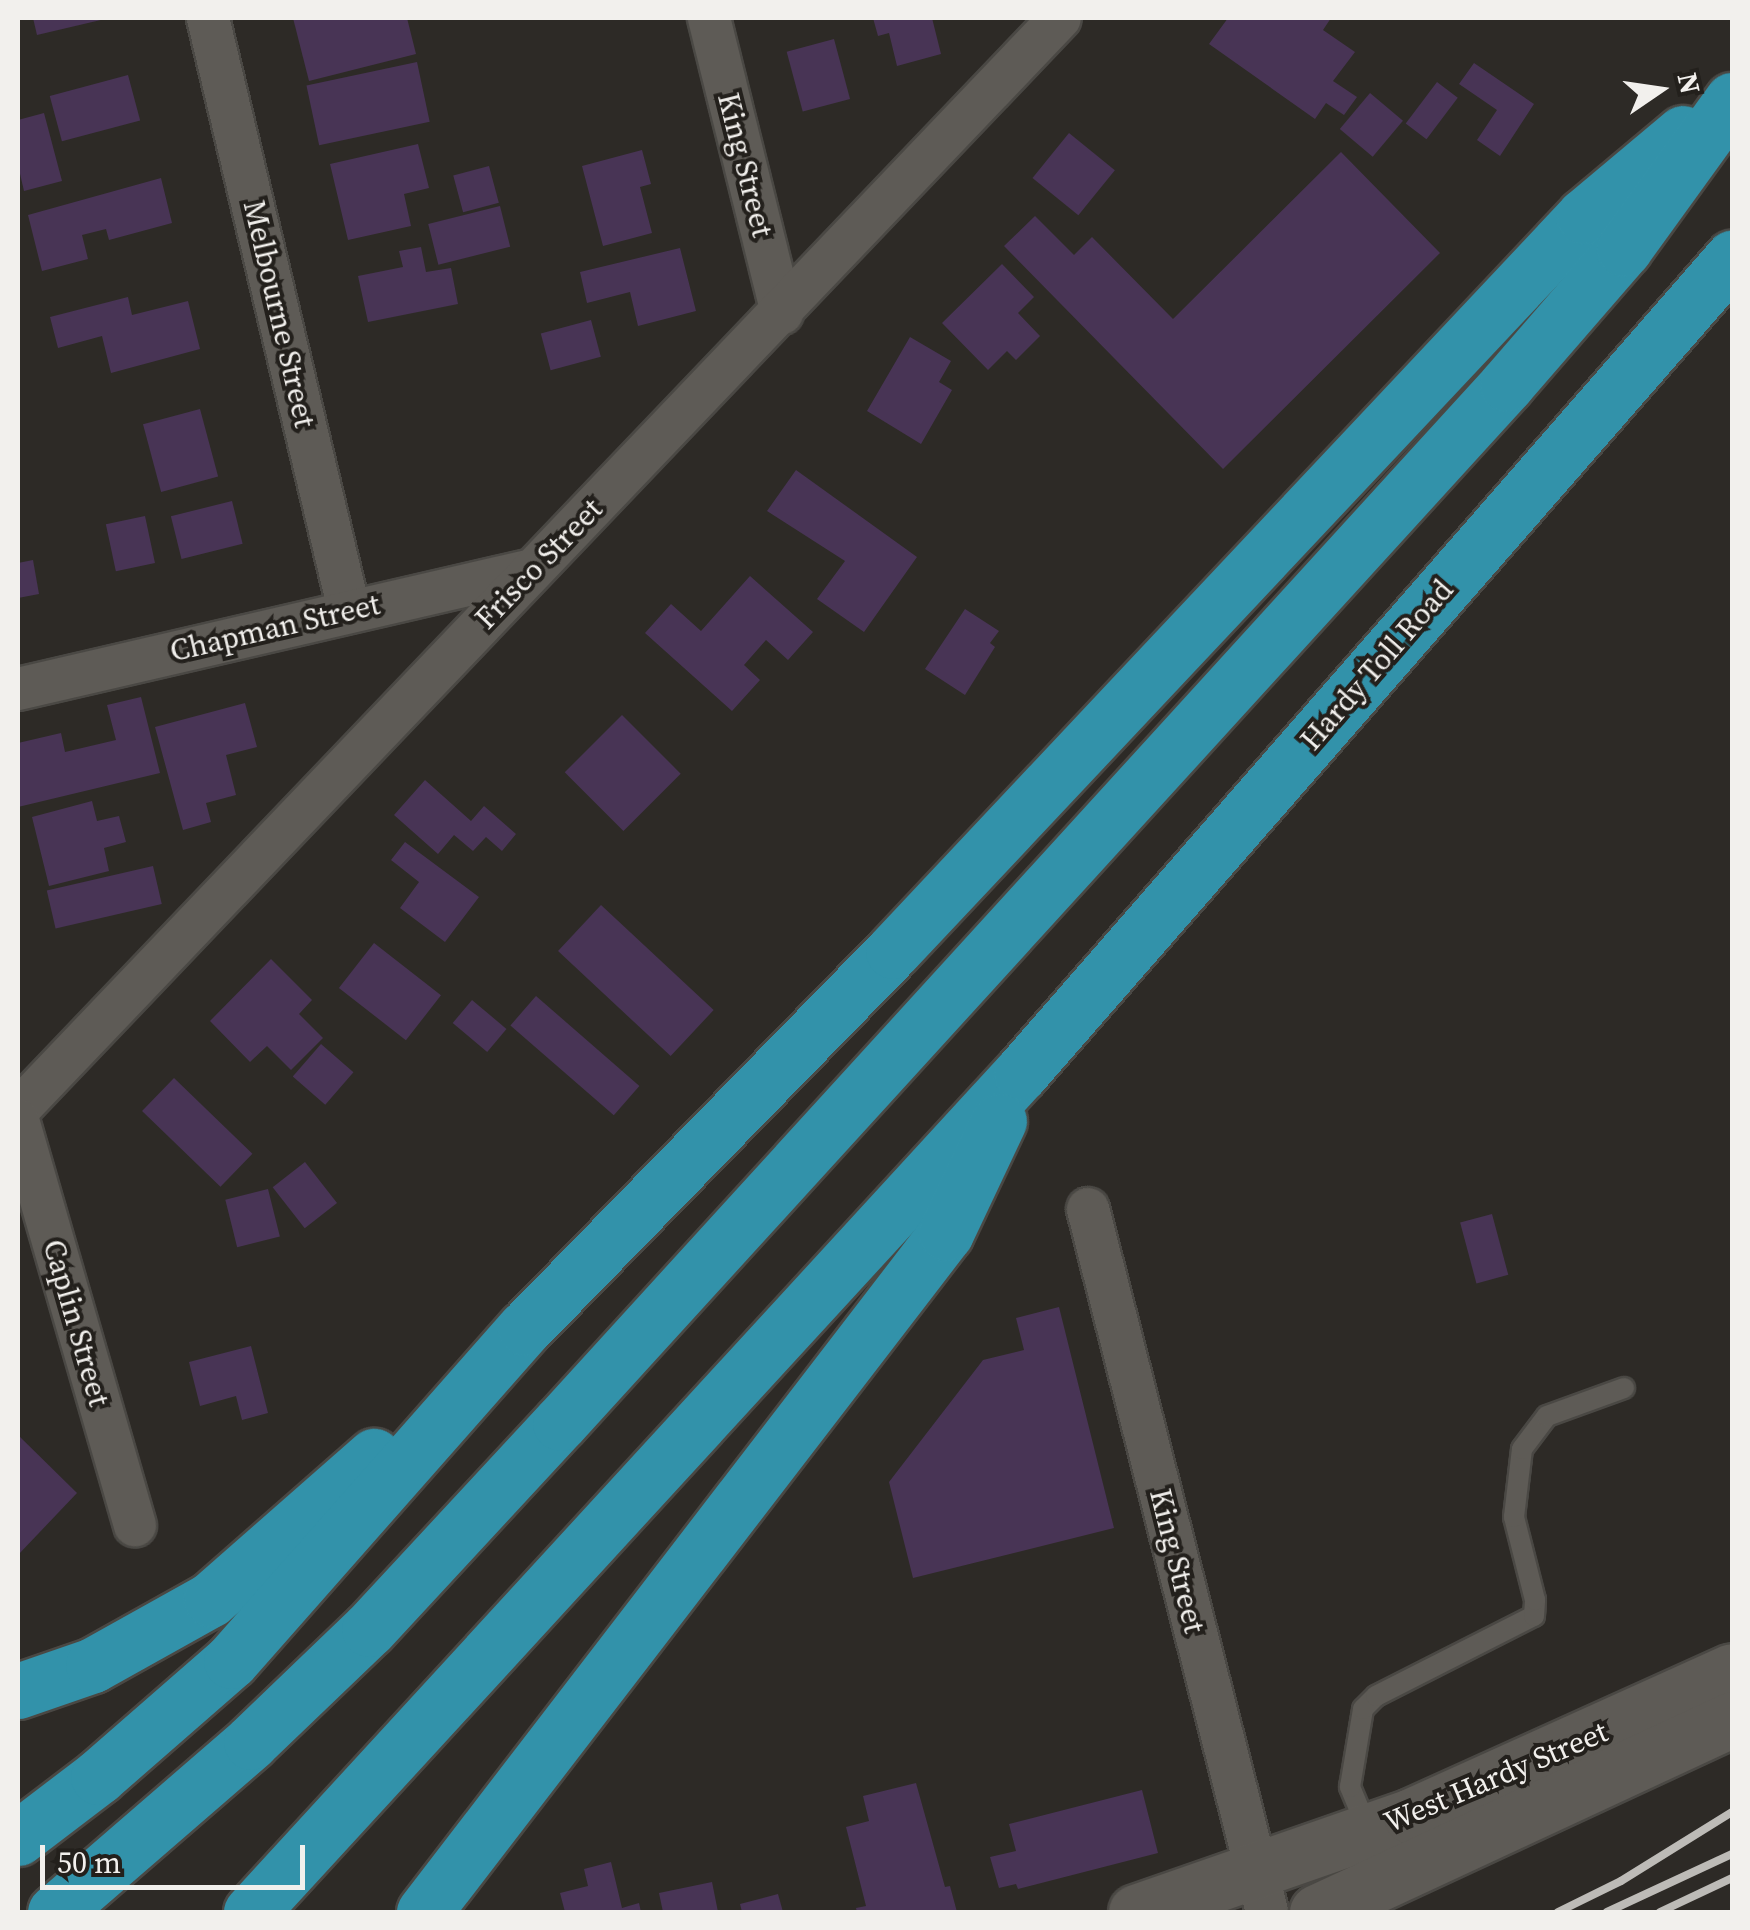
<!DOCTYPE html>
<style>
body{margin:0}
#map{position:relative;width:1750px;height:1930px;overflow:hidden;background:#2d2a26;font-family:"Source Serif 4",serif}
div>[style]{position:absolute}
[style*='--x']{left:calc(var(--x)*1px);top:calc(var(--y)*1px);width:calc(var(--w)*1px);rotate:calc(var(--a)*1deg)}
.building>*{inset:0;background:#483455;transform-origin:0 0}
.roads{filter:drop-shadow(2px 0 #4a4844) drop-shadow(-2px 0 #4a4844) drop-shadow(0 2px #4a4844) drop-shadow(0 -2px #4a4844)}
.service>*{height:20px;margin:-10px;padding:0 10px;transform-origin:10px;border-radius:10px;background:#5e5b56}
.minor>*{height:42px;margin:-21px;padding:0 21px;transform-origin:21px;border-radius:21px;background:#5e5b56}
.secondary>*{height:55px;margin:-27.5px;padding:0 27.5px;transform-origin:27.5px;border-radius:27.5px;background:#5e5b56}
.motorway>*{height:55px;margin:-27.5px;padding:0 27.5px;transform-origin:27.5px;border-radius:27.5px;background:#3292aa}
.rail>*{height:8px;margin:-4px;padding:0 4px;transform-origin:4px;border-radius:4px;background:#bdbbb7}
span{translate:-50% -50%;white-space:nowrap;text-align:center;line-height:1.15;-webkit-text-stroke:8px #23201c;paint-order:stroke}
.street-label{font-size:30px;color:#f2f0ed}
.frame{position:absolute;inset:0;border:20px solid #f2f0ed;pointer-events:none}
.north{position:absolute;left:1610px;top:40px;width:100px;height:100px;-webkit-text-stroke:8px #23201c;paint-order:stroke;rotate:77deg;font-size:28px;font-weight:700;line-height:40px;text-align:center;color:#f2f0ed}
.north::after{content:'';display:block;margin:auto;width:35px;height:45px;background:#f2f0ed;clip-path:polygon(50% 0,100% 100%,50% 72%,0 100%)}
.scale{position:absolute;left:40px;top:1845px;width:265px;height:45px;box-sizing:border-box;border:5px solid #f2f0ed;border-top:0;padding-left:12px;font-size:30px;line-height:35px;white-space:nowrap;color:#f2f0ed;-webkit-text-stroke:8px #23201c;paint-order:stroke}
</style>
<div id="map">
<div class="building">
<div style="clip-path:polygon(33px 18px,105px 18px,105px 19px,37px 35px)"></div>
<div style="clip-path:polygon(293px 18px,407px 18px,416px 54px,309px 81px)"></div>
<div style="clip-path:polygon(873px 18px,932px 18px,941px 54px,897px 66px,889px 33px,878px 36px)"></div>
<div style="clip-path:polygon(1228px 18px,1331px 18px,1323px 30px,1355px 52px,1333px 81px,1357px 97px,1344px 115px,1326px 103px,1315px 119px,1209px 44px)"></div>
<div style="left:834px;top:39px;width:62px;height:49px;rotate:75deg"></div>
<div style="left:417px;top:62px;width:61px;height:113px;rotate:78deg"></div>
<div style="clip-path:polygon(1474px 63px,1534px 104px,1500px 156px,1477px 140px,1497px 110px,1459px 84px)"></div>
<div style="left:128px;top:75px;width:47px;height:81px;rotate:75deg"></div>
<div style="left:1437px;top:82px;width:26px;height:52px;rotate:37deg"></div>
<div style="left:1370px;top:93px;width:43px;height:47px;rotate:40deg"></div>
<div style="clip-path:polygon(44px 113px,62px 181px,24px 191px,18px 165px,18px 120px)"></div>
<div style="left:1069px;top:133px;width:59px;height:58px;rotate:39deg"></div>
<div style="clip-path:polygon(418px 144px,429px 188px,404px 194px,411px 226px,348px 240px,330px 164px)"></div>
<div style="clip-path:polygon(642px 150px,651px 184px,640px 187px,652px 233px,603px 246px,582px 166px)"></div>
<div style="clip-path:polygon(1341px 152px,1440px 253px,1223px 469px,1004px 246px,1035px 216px,1074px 255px,1092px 237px,1173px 319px)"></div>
<div style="left:489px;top:166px;width:38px;height:37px;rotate:75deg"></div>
<div style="clip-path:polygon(161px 178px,172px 223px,109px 240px,106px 229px,82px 235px,88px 259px,42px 271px,28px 215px)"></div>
<div style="left:500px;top:206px;width:42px;height:74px;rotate:76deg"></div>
<div style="clip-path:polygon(421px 247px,426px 272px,451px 268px,458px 304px,368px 322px,358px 276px,403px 267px,399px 251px)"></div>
<div style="clip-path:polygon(680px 248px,696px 311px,638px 326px,630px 292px,587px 303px,580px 272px)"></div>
<div style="clip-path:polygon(1002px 264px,1034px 297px,1018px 313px,1040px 336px,1016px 360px,1007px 351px,988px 370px,942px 323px)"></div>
<div style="clip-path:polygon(128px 297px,132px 315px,188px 301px,200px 349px,111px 373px,102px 336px,58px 348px,50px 317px)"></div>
<div style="left:591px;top:320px;width:38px;height:52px;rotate:75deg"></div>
<div style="clip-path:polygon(910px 337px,951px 361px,939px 382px,952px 390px,921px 444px,867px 411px)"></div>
<div style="left:200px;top:409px;width:70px;height:59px;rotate:75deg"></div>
<div style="clip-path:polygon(796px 470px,917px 557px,864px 632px,817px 599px,845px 561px,767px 511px)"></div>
<div style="left:232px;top:501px;width:44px;height:63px;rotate:76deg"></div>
<div style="left:145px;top:516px;width:48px;height:40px;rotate:78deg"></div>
<div style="clip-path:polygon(33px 560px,39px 594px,18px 598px,18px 563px)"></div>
<div style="clip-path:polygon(750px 576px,813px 632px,788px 660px,766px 640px,744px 665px,760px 680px,732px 711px,645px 633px,671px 604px,701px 631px)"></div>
<div style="clip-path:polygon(965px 609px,999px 631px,990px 643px,995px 647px,965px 695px,925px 669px)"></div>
<div style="clip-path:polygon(141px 697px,160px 773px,18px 807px,18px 743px,61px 733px,65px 752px,116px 740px,107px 705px)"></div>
<div style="clip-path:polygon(245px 703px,257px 747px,226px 755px,236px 795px,206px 803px,211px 822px,183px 830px,155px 727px)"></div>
<div style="left:622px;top:715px;width:83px;height:81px;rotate:45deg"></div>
<div style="clip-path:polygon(425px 780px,471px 821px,484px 806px,516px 834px,502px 851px,486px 837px,473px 851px,454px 835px,438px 854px,394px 815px)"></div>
<div style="clip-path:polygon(92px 801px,97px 821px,119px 816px,126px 842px,104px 848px,109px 871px,49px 886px,32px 817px)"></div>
<div style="clip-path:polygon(405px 842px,479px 897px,445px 942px,400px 908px,419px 882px,391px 860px)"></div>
<div style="left:153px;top:866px;width:39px;height:109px;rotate:77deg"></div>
<div style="left:601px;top:905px;width:154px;height:63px;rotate:43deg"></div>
<div style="left:374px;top:943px;width:85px;height:57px;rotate:38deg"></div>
<div style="clip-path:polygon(271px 959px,312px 1000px,299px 1014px,323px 1038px,291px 1070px,267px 1046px,250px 1062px,210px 1021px)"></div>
<div style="left:536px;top:996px;width:137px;height:39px;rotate:41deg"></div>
<div style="left:472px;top:1000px;width:45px;height:30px;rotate:40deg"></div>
<div style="left:321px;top:1044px;width:43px;height:43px;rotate:41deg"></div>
<div style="left:174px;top:1078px;width:109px;height:46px;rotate:44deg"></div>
<div style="left:305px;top:1162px;width:52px;height:41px;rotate:52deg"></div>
<div style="left:268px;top:1189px;width:49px;height:44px;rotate:76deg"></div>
<div style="left:1492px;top:1214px;width:63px;height:33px;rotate:75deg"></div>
<div style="clip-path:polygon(1059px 1307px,1114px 1528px,913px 1578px,889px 1482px,983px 1360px,1024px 1350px,1016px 1318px)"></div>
<div style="clip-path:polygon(251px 1346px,268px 1413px,242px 1420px,236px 1396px,200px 1406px,189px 1362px)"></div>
<div style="clip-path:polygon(18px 1435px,77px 1493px,18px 1555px)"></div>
<div style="clip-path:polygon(916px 1783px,945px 1887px,950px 1886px,957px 1912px,857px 1912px,856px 1908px,866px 1906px,846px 1827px,869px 1821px,863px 1796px)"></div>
<div style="clip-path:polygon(1142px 1790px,1158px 1853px,1018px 1889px,1016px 1884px,999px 1888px,990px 1857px,1016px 1851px,1009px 1824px)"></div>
<div style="clip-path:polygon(611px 1862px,622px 1908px,639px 1903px,641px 1912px,565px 1912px,560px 1893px,588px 1886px,584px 1869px)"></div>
<div style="clip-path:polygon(712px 1882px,718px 1912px,663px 1912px,659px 1893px)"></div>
<div style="clip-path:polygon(778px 1894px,783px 1912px,742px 1912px,740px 1904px)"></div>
</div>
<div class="roads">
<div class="service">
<div style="--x:1368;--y:1830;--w:47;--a:-112.7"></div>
<div style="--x:1350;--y:1787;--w:79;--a:-80.5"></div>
<div style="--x:1363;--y:1709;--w:18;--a:-45"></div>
<div style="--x:1376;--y:1696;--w:177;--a:-26.9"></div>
<div style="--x:1534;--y:1616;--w:16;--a:-86"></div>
<div style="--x:1535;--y:1600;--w:86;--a:-104.2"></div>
<div style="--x:1514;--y:1517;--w:68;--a:-83.3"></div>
<div style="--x:1522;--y:1449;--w:41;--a:-52.9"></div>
<div style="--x:1547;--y:1416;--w:82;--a:-20"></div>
</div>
<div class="minor">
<div style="--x:208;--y:18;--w:609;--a:76.6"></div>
<div style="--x:709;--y:18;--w:304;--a:76.1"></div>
<div style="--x:18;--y:689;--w:528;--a:-13.04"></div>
<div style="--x:18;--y:1110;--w:1509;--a:-46.34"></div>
<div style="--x:18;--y:1120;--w:422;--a:73.9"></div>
<div style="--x:1088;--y:1209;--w:725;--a:75.71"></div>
</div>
<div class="secondary">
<div style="--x:1136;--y:1912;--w:291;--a:-19.2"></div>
<div style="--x:1411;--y:1816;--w:352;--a:-24.3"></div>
<div style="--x:1317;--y:1912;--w:458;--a:-24.9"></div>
</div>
<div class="motorway">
<div style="--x:18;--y:1691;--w:79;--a:-19.1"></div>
<div style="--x:93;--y:1665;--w:135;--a:-29.2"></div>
<div style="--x:211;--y:1599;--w:217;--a:-41.3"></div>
<div style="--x:18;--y:1838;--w:101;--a:-37.3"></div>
<div style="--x:98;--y:1777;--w:176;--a:-41.1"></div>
<div style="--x:231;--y:1661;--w:444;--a:-48.6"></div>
<div style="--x:525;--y:1328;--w:527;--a:-45.69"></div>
<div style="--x:893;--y:951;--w:1009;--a:-46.77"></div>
<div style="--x:1584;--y:216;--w:129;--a:-40"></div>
<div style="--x:55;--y:1912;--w:259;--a:-40.9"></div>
<div style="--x:251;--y:1742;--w:163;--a:-43.8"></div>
<div style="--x:369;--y:1629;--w:281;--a:-47.2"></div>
<div style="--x:560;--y:1423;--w:1406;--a:-47.65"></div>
<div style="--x:1507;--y:384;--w:179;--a:-49.1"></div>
<div style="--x:1624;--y:249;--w:184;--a:-54.1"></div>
<div style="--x:251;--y:1912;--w:1139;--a:-47.46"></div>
<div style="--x:1021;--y:1073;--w:1082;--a:-48.9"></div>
<div style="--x:424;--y:1912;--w:856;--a:-52.45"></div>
<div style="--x:946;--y:1233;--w:124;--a:-64.7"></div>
</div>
</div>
<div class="rail">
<div style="--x:1558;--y:1912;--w:70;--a:-26.2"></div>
<div style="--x:1621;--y:1881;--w:131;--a:-31.9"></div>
<div style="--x:1607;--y:1912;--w:138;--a:-24.9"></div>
<div style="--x:1660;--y:1912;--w:80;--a:-25.3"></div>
</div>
<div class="street-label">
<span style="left:745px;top:165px;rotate:76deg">King Street</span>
<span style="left:279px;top:314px;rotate:77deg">Melbourne Street</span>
<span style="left:539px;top:564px;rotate:-46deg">Frisco Street</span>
<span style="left:275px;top:628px;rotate:-13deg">Chapman Street</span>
<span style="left:1377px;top:665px;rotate:-49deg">Hardy Toll Road</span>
<span style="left:76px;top:1323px;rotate:74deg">Caplin Street</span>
<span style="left:1177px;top:1561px;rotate:76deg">King Street</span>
<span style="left:1496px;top:1777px;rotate:-23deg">West Hardy Street</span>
</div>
<div class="frame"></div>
<div class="north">N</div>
<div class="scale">50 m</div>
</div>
